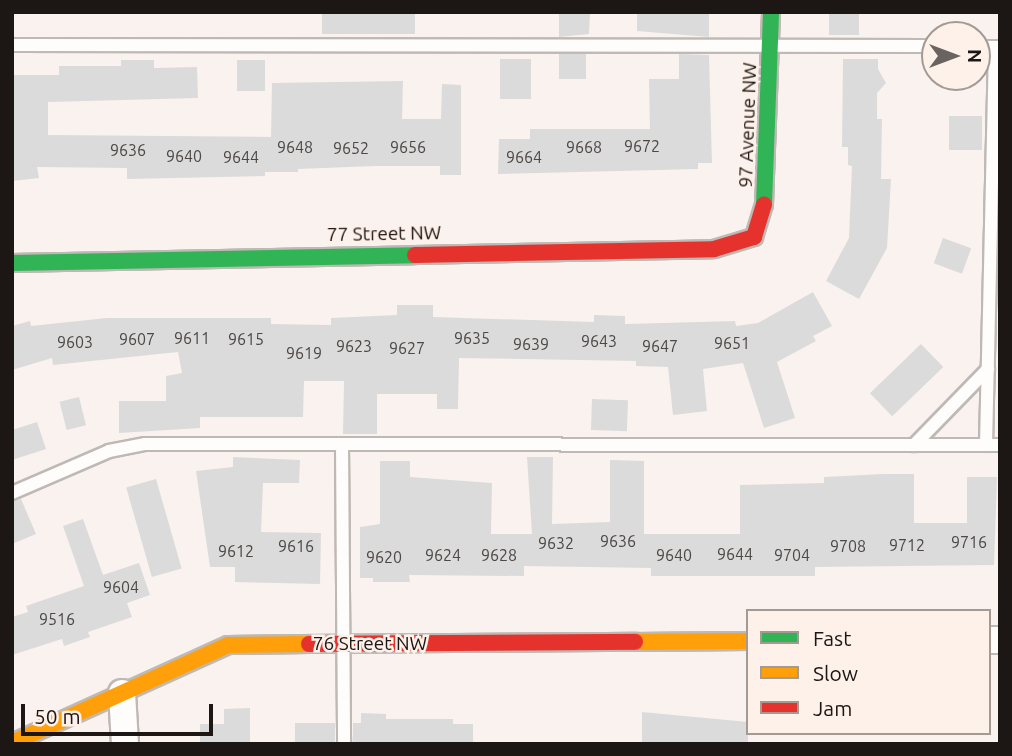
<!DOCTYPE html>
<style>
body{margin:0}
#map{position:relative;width:1012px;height:756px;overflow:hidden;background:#faf2ee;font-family:Ubuntu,sans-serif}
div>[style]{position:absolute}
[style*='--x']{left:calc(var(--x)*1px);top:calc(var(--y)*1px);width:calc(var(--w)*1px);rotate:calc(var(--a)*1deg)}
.building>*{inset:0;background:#dcdbdb;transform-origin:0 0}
.roads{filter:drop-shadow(2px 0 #bfb9b5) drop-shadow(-2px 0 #bfb9b5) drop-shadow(0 2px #bfb9b5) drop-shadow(0 -2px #bfb9b5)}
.lane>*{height:12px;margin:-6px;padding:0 6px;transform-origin:6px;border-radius:6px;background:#fefdfc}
.street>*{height:26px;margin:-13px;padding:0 13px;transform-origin:13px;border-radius:13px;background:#fefdfc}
.fast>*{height:16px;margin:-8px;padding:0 8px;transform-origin:8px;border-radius:8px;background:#30b455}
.slow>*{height:16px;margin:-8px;padding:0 8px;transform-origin:8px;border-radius:8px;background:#ff9f0a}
.jam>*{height:16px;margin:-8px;padding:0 8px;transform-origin:8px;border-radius:8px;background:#e5322d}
span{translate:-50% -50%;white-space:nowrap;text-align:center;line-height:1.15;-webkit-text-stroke:5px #fef1ea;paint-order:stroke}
.number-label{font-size:16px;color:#4c4846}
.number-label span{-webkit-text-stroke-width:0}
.street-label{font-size:19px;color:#1c1714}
.frame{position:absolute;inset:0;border:14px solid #1c1714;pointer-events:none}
.legend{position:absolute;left:746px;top:609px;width:245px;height:126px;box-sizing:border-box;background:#fef1ea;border:2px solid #a49a94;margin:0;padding:9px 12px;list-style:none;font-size:21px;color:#1c1714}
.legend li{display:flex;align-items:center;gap:14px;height:35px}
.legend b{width:35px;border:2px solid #a49a94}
.north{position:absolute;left:921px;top:21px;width:70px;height:70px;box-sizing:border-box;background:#fef1ea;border:2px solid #a49a94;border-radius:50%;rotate:90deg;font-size:19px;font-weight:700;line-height:28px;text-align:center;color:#1c1714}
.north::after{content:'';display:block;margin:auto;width:24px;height:32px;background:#6a6460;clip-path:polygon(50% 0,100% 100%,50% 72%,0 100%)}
.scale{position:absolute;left:21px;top:704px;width:192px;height:32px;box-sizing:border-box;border:4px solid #1c1714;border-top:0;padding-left:9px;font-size:21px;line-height:24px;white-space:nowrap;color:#1c1714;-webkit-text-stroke:5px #fef1ea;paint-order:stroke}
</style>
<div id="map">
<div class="building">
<div style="left:322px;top:12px;width:93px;height:22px"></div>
<div style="clip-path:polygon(559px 12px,590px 12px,589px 34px,559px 37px)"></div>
<div style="clip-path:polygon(637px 12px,709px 12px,709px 37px,637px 31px)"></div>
<div style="left:829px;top:12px;width:30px;height:23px"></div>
<div style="left:559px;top:54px;width:27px;height:25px"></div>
<div style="clip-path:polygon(679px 54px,709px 55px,712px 163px,698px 163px,698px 169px,498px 174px,499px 139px,530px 139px,530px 129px,650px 129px,649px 79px,679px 79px)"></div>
<div style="left:500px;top:59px;width:31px;height:40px"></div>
<div style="clip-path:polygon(843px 59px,878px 59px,878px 69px,886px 83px,877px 93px,877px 119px,882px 119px,881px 179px,891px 179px,887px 248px,859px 299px,826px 281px,849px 238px,852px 166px,848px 165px,848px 147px,842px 147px)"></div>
<div style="clip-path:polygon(121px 60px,154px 60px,154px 68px,197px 67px,198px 98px,48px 102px,48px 135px,271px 137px,272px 83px,403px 81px,402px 119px,441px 119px,442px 84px,461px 85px,461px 175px,440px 175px,440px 166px,375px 166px,298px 169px,298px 172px,265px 172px,265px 176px,127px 179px,127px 168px,37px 167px,39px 178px,12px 181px,12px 75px,59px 75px,59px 66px,121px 66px)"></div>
<div style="left:237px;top:60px;width:28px;height:31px"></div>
<div style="left:949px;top:116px;width:33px;height:34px"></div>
<div style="left:943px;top:238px;width:30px;height:27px;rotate:20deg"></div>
<div style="clip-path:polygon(813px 292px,832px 326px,813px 336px,816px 341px,777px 362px,795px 418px,764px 428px,743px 363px,703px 369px,707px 411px,673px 415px,668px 367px,636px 366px,636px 361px,459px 358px,458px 409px,437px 409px,437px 394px,377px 394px,377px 434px,343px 434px,344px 381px,304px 381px,303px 417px,200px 417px,200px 428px,119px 433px,119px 401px,166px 401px,166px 376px,182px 373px,178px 352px,53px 365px,52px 358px,12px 370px,12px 326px,30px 321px,31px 326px,107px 318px,271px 318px,271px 324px,331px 325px,331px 318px,397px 315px,397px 305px,433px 305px,433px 317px,594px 322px,594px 315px,625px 316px,625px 324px,735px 321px,736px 326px,758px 323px)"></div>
<div style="left:921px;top:344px;width:32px;height:71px;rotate:46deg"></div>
<div style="left:79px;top:397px;width:29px;height:20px;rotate:76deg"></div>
<div style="left:592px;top:399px;width:36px;height:31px;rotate:2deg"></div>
<div style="clip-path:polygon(37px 422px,46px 449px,12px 460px,12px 430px)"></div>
<div style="clip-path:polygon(233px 457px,300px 460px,299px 483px,263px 483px,261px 532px,321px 533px,320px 584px,235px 582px,235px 567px,210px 567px,196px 471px,233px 467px)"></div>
<div style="clip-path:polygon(527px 457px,553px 457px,552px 524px,610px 522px,610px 460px,644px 461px,644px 534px,740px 534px,740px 485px,824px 483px,824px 477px,883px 474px,914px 474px,914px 523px,967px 523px,967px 477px,997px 477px,994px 565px,815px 567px,815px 576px,651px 576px,651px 568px,524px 566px,524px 576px,409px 575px,410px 582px,373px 582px,373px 578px,360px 578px,360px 527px,380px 524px,380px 461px,410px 461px,410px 477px,492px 483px,491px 534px,532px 534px)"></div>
<div style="left:156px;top:479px;width:93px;height:31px;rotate:74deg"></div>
<div style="clip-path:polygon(21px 499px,36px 534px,12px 544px,12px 502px)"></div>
<div style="clip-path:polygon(83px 519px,103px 575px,139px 563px,150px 595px,127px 603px,132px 617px,88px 632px,90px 637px,64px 646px,62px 639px,12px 655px,12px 617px,28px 612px,26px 606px,84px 586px,63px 526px)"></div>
<div style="clip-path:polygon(250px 708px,250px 744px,200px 744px,200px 724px,224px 724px,224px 709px)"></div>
<div style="clip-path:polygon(642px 712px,748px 722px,748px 744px,642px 744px)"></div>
<div style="clip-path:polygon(361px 713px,386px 714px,386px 719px,453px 719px,453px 724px,473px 724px,473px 744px,353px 744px,353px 723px,361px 723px)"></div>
<div style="left:295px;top:723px;width:40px;height:21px"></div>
</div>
<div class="roads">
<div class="lane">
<div style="--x:12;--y:45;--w:923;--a:0.06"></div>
<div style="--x:977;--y:47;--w:23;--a:0"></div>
<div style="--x:342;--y:444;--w:300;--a:89.6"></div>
<div style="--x:914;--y:445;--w:106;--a:-45.8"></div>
<div style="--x:986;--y:445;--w:398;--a:-88.7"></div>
<div style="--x:12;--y:493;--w:106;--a:-23.4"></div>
<div style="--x:109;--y:451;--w:37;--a:-11"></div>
<div style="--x:145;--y:444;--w:855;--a:0.07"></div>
</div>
<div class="street">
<div style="--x:989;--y:640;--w:11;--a:0"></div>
<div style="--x:122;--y:693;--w:51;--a:86.6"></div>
</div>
<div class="fast">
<div style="--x:764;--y:204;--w:192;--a:-87.9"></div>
<div style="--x:12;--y:263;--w:403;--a:-1.1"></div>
</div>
<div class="slow">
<div style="--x:635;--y:642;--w:113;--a:-0.5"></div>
<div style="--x:12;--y:743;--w:237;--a:-24.4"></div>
<div style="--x:228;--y:645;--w:81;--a:-0.7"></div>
</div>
<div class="jam">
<div style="--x:415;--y:255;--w:299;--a:-1.1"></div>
<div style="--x:714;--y:249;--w:42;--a:-16.7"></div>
<div style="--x:754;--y:237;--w:34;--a:-73"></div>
<div style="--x:309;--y:644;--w:326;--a:-0.4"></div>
</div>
</div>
<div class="number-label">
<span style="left:642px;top:146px">9672</span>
<span style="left:295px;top:147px">9648</span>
<span style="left:408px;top:147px">9656</span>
<span style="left:584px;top:147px">9668</span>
<span style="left:351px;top:148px">9652</span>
<span style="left:128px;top:150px">9636</span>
<span style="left:184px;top:156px">9640</span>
<span style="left:241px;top:157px">9644</span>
<span style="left:524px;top:157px">9664</span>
<span style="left:192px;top:338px">9611</span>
<span style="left:472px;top:338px">9635</span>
<span style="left:137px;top:339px">9607</span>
<span style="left:246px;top:339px">9615</span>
<span style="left:599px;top:341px">9643</span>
<span style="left:75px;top:342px">9603</span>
<span style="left:732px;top:343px">9651</span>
<span style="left:531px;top:344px">9639</span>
<span style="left:354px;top:346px">9623</span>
<span style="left:660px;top:346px">9647</span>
<span style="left:407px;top:348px">9627</span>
<span style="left:304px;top:353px">9619</span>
<span style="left:618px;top:541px">9636</span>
<span style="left:969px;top:542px">9716</span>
<span style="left:556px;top:543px">9632</span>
<span style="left:907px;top:545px">9712</span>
<span style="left:296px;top:546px">9616</span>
<span style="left:848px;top:546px">9708</span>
<span style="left:236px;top:551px">9612</span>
<span style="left:735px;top:554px">9644</span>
<span style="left:443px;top:555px">9624</span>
<span style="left:499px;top:555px">9628</span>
<span style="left:674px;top:555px">9640</span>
<span style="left:792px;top:555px">9704</span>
<span style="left:384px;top:557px">9620</span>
<span style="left:121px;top:587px">9604</span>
<span style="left:57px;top:619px">9516</span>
</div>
<div class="street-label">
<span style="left:748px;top:125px;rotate:-88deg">97 Avenue NW</span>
<span style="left:384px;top:234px;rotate:-1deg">77 Street NW</span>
<span style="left:370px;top:644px">76 Street NW</span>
</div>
<div class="frame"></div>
<ul class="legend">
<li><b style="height:9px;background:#30b455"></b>Fast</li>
<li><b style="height:9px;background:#ff9f0a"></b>Slow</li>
<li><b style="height:9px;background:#e5322d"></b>Jam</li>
</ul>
<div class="north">N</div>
<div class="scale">50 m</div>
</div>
